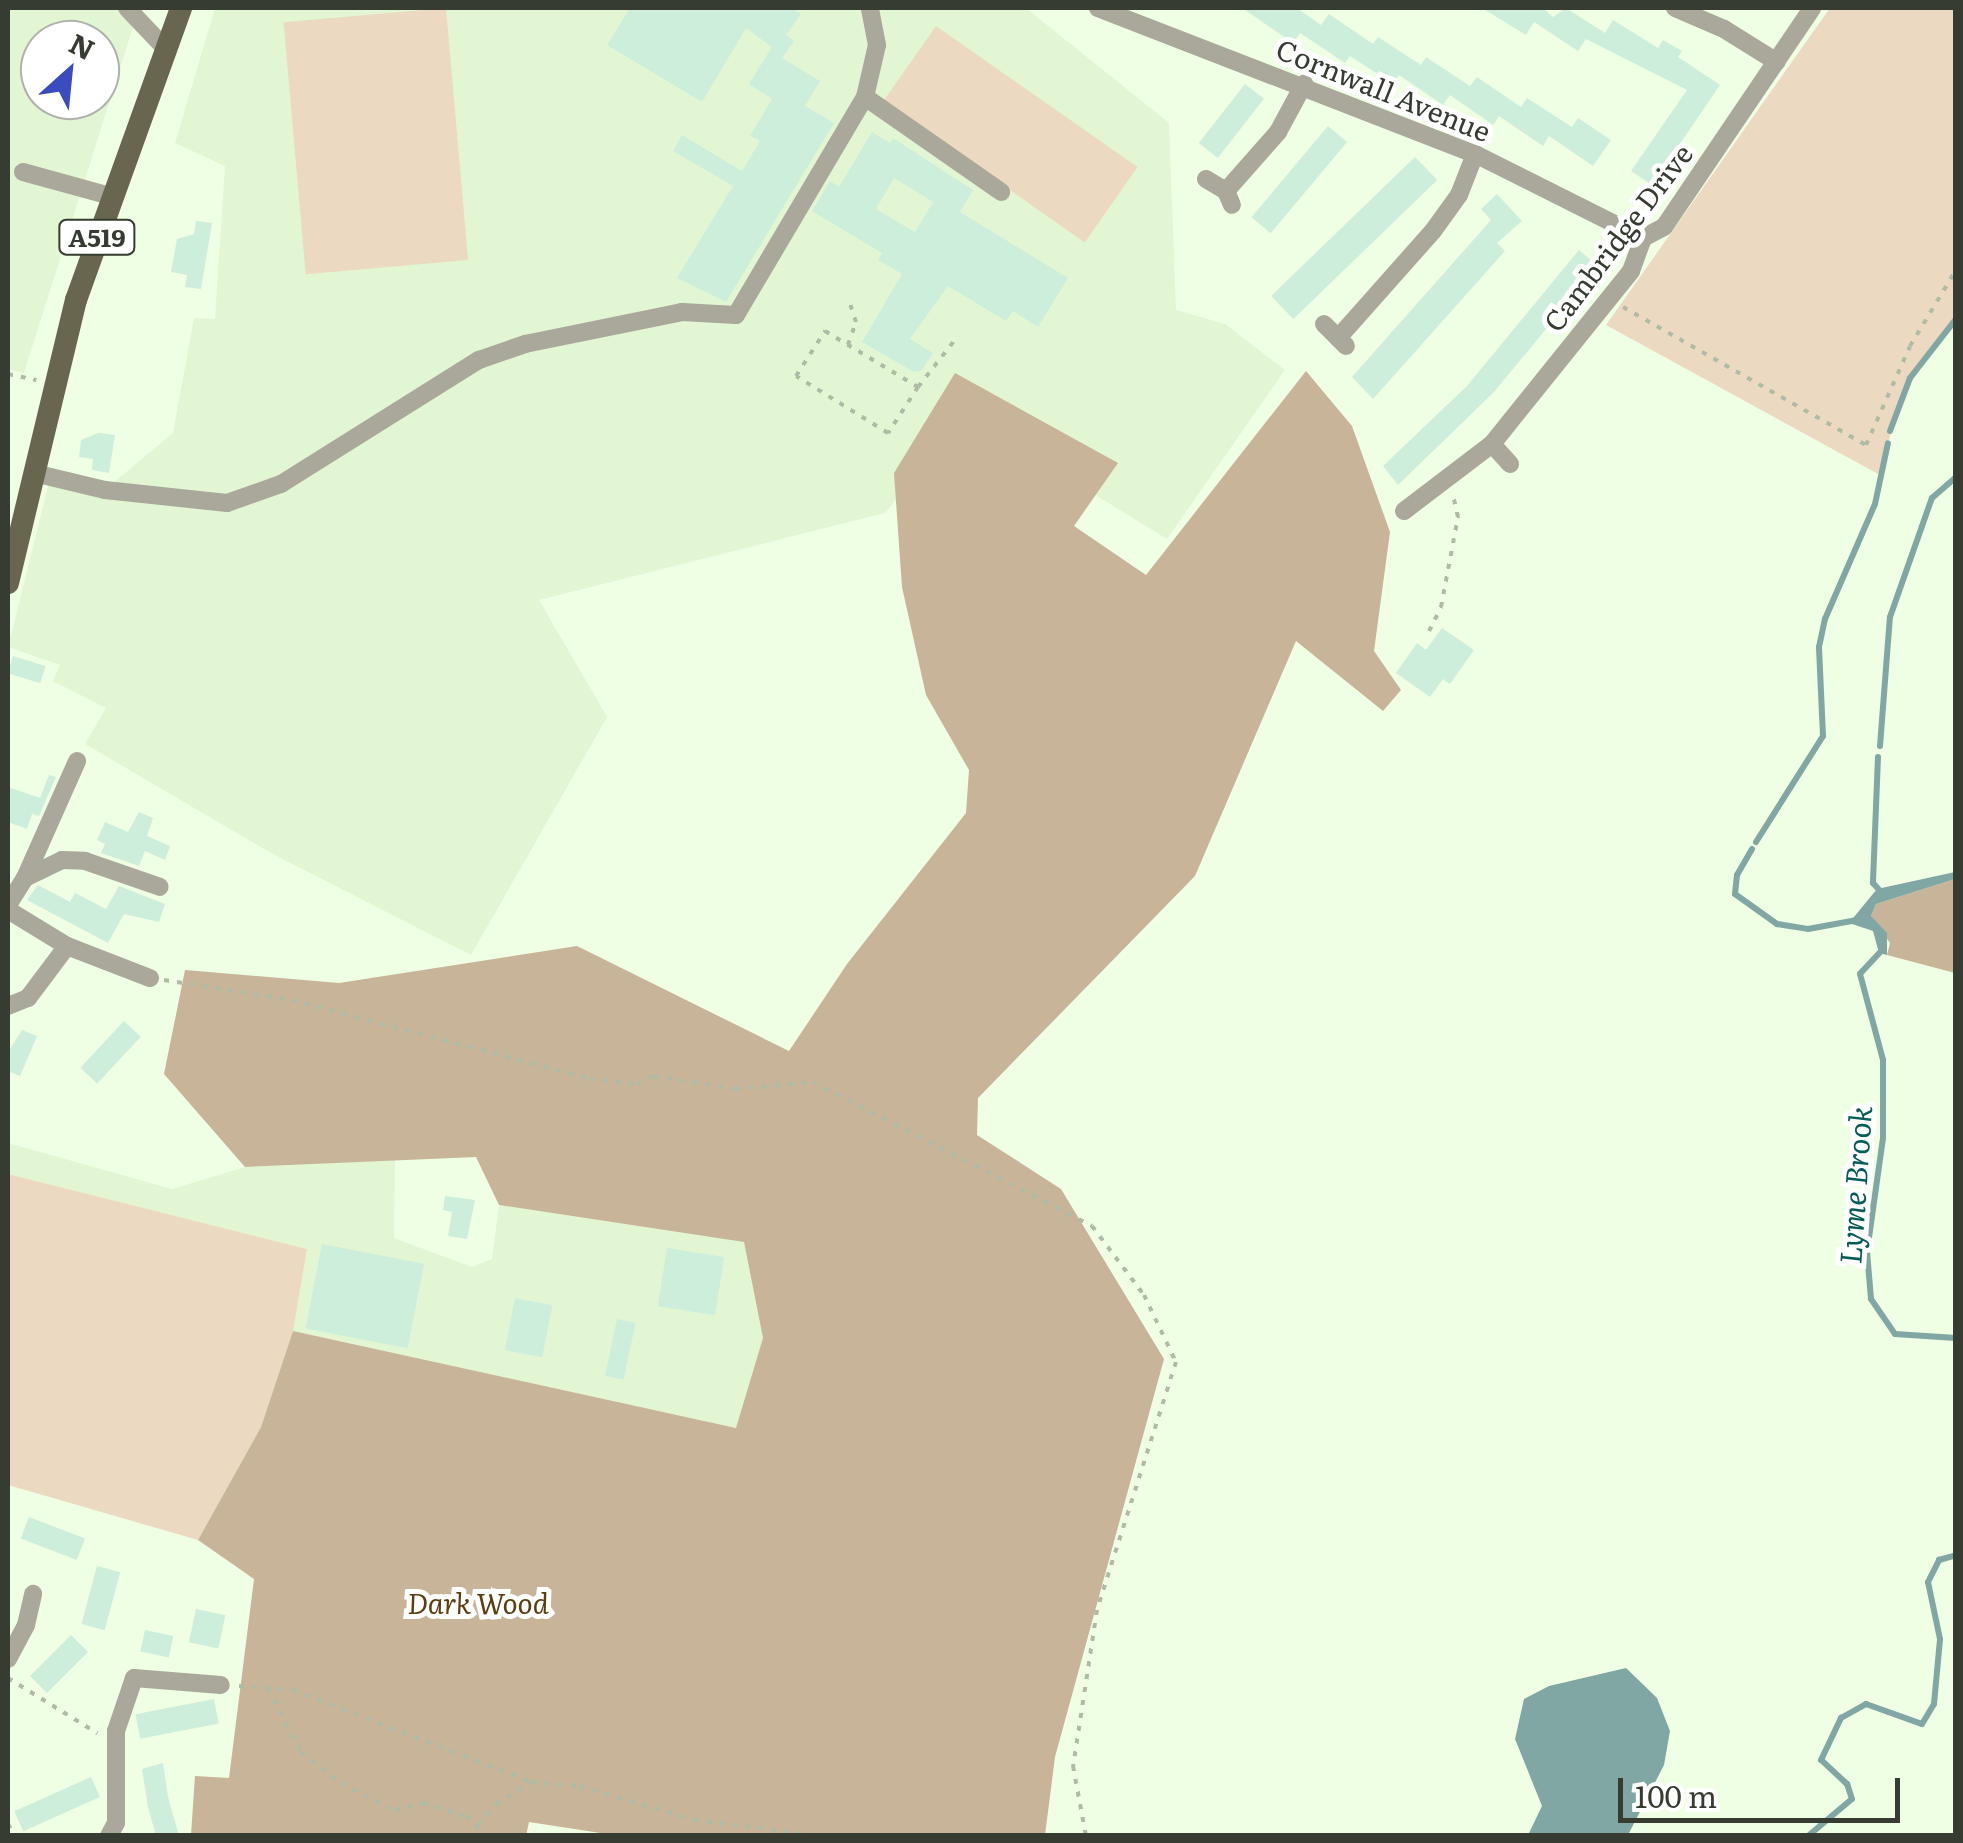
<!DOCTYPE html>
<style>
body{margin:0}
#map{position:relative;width:1963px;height:1843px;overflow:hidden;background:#efffe3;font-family:Literata,serif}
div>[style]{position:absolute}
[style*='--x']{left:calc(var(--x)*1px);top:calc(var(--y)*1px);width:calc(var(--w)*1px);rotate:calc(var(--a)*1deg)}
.built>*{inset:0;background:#e2f6d3}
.green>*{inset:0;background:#ebd9c1;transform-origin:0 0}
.forest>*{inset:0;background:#c7b499}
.water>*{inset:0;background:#80a7a3}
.stream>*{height:6px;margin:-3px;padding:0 3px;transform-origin:3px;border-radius:3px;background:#80a7a3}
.building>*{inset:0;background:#cdeedb;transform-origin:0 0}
.path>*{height:4px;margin-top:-2px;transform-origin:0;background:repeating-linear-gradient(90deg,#afbba5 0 5px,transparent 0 13px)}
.minor>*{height:18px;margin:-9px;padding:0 9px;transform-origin:9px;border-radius:9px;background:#a9a89b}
.major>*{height:22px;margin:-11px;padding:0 11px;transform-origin:11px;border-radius:11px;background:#68664e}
span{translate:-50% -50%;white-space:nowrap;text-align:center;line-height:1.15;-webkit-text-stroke:10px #fff;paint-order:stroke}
.shield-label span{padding:2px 8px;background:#fff;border:2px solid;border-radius:8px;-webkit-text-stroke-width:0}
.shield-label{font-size:25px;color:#363c31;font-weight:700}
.street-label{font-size:28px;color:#363c31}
.park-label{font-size:28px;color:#5c3f10;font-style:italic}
.water-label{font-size:30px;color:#065c57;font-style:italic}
.frame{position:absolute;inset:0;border:10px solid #363c31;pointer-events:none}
.north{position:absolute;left:20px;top:20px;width:100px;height:100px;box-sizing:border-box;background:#fff;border:2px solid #afb1ad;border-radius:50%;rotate:27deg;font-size:28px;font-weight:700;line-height:40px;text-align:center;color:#363c31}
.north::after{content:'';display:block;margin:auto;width:35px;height:45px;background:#3b4cbf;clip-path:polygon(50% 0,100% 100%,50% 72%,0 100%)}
.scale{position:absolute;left:1618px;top:1778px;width:282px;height:45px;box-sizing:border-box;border:5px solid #363c31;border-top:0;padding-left:12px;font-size:30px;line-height:35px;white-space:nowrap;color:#363c31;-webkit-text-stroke:8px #fff;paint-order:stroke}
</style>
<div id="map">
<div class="built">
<div style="clip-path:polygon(evenodd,8px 8px,139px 8px,24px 373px,8px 369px,8px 8px,40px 40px,100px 40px,100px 100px,40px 100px,40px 40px)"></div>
<div style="clip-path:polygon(215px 8px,1026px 8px,1169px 123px,1176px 310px,1225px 324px,1285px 370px,1167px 539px,965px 415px,885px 513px,539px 600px,607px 717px,471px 955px,271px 853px,85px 744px,106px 708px,53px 681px,60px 665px,8px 647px,52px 470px,113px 483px,173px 433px,194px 318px,215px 319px,225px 166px,175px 143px)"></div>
<div style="clip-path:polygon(8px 1143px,172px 1189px,245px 1167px,395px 1160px,394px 1238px,472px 1267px,492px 1259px,499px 1205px,744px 1242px,763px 1338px,737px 1428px,293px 1331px,307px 1249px,8px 1174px)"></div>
</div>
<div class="green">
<div style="left:446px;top:8px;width:253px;height:163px;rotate:85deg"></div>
<div style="clip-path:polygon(1830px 8px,1955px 8px,1955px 319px,1900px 398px,1880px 475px,1606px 325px)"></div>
<div style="left:936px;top:26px;width:246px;height:92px;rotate:35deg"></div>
<div style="clip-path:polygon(8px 1174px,307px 1249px,293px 1331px,261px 1427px,198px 1540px,8px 1485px)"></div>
</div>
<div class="forest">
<div style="clip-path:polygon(1306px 371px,1352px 426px,1390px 532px,1374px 651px,1401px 690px,1383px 711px,1296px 641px,1195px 876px,978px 1098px,977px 1135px,1061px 1189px,1164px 1359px,1055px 1757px,1045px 1835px,620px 1836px,529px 1822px,526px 1836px,191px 1835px,195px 1776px,229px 1778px,254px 1579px,198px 1540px,261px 1427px,293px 1331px,736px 1428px,763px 1338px,744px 1242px,499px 1205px,476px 1157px,245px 1167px,164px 1074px,185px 970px,339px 983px,577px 946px,789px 1051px,847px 964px,966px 813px,969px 770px,926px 695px,902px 587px,894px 473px,955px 373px,1118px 463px,1074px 526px,1146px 575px)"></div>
<div style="clip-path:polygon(1955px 879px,1955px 973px,1887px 955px,1890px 943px,1871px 916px,1876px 904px)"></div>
</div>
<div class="water">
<div style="clip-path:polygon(1955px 872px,1955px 879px,1876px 904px,1871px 916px,1887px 933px,1887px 955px,1879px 953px,1873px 931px,1849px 923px,1877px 889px)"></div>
<div style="clip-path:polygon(1626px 1668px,1657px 1698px,1670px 1731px,1664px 1765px,1628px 1835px,1519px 1835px,1529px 1833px,1542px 1806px,1515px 1739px,1524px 1699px,1549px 1686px)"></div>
</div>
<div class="stream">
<div style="--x:1890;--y:431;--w:57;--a:-69.3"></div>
<div style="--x:1910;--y:378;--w:75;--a:-52.1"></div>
<div style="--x:1880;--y:746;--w:129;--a:-85.6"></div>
<div style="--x:1890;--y:617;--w:126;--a:-70.6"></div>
<div style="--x:1932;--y:498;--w:32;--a:-41"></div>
<div style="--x:1878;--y:757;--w:126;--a:92.3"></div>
<div style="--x:1873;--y:883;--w:12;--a:48"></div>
<div style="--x:1756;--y:842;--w:125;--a:-57.7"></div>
<div style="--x:1823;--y:736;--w:89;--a:-92.6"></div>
<div style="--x:1819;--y:647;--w:29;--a:-78"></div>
<div style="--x:1825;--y:619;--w:125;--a:-66.5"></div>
<div style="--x:1875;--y:504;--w:62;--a:-78"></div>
<div style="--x:1752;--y:849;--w:30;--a:120"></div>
<div style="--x:1737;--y:875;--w:19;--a:96"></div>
<div style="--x:1735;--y:894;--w:52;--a:35.5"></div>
<div style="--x:1777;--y:924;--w:31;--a:9"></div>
<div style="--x:1808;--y:929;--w:50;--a:-10.4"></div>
<div style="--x:1884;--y:948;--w:35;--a:133"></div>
<div style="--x:1860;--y:974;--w:89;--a:75"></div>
<div style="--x:1883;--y:1060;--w:78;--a:90"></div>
<div style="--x:1883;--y:1138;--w:115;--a:98"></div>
<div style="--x:1867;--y:1252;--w:47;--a:85.1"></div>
<div style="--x:1871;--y:1299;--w:42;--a:55.6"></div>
<div style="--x:1895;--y:1334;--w:61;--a:3.8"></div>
<div style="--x:1808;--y:1836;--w:57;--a:-40.1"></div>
<div style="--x:1852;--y:1799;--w:16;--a:-108"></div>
<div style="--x:1847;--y:1784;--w:35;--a:-137"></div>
<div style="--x:1821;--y:1760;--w:47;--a:-64.5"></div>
<div style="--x:1841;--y:1718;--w:29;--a:-29"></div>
<div style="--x:1866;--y:1704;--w:59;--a:19.7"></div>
<div style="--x:1922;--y:1724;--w:23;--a:-59"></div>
<div style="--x:1934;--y:1704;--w:65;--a:-84.7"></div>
<div style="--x:1940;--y:1639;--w:58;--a:-101.9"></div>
<div style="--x:1928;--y:1582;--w:25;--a:-63"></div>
<div style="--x:1939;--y:1560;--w:18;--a:-16"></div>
</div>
<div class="building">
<div style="clip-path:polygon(630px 8px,791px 8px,801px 14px,786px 35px,794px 41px,782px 58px,820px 81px,805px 106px,834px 123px,726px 302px,677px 278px,733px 186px,673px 151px,682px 135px,742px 171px,760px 141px,750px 136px,772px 99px,749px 84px,772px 47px,746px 28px,702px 102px,607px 45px)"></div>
<div style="clip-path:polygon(1242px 8px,1297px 8px,1321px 25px,1329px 14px,1373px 44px,1378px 37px,1421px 65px,1426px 57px,1470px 86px,1477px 77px,1521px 107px,1527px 98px,1572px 127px,1578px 118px,1611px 140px,1593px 166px,1549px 136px,1543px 146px,1499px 116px,1493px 125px,1450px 95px,1443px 105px,1399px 75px,1393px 84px,1350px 56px,1345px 63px,1300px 33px,1293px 43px)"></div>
<div style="clip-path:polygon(1482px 8px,1543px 8px,1553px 17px,1566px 8px,1605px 33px,1613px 20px,1658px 48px,1663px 40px,1682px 51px,1678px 57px,1720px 85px,1652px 185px,1631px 171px,1687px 90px,1586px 39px,1578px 51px,1534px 22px,1526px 35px)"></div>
<div style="left:1245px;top:84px;width:24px;height:75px;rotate:38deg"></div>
<div style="left:1328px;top:126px;width:25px;height:119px;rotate:40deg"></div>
<div style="clip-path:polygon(evenodd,872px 132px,890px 143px,893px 138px,973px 190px,960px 212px,1068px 278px,1038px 327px,1013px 311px,1006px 321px,948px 286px,910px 339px,933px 353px,922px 370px,914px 372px,862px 342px,902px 274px,878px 260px,882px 253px,812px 211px,830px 181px,839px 187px,872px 132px,894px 178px,933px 202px,915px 232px,876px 209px,894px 178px)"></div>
<div style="left:1415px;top:157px;width:32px;height:200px;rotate:46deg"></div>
<div style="clip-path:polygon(1497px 194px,1522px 221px,1497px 243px,1505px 251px,1373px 399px,1352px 377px,1491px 220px,1481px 209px)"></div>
<div style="clip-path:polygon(196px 221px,212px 223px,201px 289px,185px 287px,187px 275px,171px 272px,177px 239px,194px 234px)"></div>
<div style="clip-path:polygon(1579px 250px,1598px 266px,1494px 392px,1398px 485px,1383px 466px,1467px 386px)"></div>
<div style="clip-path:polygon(98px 433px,115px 435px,109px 473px,92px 470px,93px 459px,79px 457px,81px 440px)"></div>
<div style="clip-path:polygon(1442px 628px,1474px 650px,1450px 684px,1443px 679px,1430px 697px,1396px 673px,1417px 643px,1426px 650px)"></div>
<div style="left:13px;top:656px;width:34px;height:18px;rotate:17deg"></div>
<div style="clip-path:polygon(49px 775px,56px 777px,39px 816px,32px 814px,27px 829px,8px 822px,8px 787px,40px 798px)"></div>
<div style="clip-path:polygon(139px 812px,153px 818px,147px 836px,170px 846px,165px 860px,145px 851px,139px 866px,101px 853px,105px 844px,97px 840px,105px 822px,128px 832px)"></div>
<div style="clip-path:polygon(38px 885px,70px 902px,75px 893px,106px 909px,119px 886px,165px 904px,159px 922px,124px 914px,108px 943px,27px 900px)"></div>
<div style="left:124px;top:1021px;width:23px;height:64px;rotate:43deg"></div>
<div style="clip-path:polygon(22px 1030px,37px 1036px,20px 1076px,8px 1071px,8px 1052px)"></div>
<div style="clip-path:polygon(445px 1196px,475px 1200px,467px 1239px,448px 1236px,452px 1212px,443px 1210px)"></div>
<div style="left:322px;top:1244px;width:104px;height:86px;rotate:11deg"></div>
<div style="left:667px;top:1248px;width:58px;height:59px;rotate:9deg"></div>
<div style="left:515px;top:1298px;width:38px;height:53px;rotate:11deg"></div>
<div style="left:617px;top:1319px;width:19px;height:58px;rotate:12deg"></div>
<div style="left:29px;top:1517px;width:60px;height:23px;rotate:21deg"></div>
<div style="left:97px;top:1566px;width:24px;height:60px;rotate:15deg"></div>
<div style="left:196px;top:1609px;width:30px;height:34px;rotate:12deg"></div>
<div style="left:145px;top:1630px;width:29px;height:22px;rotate:12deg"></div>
<div style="left:71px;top:1635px;width:24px;height:58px;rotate:45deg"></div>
<div style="left:214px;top:1699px;width:25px;height:80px;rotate:79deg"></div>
<div style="clip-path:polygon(163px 1763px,168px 1797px,179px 1836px,156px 1836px,148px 1807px,142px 1769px)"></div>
<div style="left:91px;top:1777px;width:22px;height:84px;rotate:66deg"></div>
</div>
<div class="path">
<div style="--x:1623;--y:307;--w:279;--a:29.6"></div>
<div style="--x:1866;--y:445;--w:108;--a:-66"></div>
<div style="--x:1910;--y:346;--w:89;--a:-58.8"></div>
<div style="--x:825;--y:331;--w:109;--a:31.1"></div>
<div style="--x:918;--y:387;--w:55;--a:123.1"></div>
<div style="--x:888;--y:433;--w:108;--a:-148.2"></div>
<div style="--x:796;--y:376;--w:54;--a:-57.2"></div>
<div style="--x:848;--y:345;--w:24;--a:-71"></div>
<div style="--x:856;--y:322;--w:23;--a:-108"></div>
<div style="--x:8;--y:374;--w:29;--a:12"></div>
<div style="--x:918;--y:387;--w:65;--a:-51.9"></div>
<div style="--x:1429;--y:631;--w:27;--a:-63"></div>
<div style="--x:1441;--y:607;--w:92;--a:-79.3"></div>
<div style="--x:1458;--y:517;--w:22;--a:-103"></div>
<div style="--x:164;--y:980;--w:130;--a:8.9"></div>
<div style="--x:292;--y:1000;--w:308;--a:14.8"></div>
<div style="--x:590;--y:1079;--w:47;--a:6.1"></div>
<div style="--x:637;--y:1084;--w:19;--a:-25"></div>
<div style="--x:654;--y:1076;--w:83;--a:9"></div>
<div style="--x:736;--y:1089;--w:77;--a:-5.2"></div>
<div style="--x:813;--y:1082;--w:314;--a:27.3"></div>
<div style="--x:1092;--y:1226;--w:86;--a:53"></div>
<div style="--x:1144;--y:1295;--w:74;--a:64.5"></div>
<div style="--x:1176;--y:1362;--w:260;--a:107.7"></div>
<div style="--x:1097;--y:1610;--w:158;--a:98.7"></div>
<div style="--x:1073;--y:1766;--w:71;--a:79.5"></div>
<div style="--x:8;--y:1678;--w:105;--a:31.7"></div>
<div style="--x:239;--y:1686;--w:54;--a:4.2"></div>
<div style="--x:293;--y:1690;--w:256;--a:21.1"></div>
<div style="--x:532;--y:1782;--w:48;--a:4.8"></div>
<div style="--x:580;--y:1786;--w:119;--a:16.6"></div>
<div style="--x:694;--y:1820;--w:127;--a:7.2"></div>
<div style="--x:268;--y:1688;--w:72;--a:62.7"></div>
<div style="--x:301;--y:1752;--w:51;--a:37.8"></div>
<div style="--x:341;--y:1783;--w:60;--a:26.6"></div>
<div style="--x:395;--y:1810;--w:29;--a:-14"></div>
<div style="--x:423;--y:1803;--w:45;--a:16.8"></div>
<div style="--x:466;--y:1816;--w:15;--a:37"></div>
<div style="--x:478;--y:1825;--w:12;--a:114"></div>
<div style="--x:8;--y:1824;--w:14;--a:60"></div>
<div style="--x:478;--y:1825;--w:28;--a:-49"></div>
<div style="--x:496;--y:1804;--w:42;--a:-31.4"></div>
</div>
<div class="minor">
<div style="--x:127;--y:8;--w:55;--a:46.5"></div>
<div style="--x:1098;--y:8;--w:404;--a:21.2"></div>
<div style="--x:1475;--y:154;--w:188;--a:26.6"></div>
<div style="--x:1675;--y:8;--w:53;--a:23.2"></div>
<div style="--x:1724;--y:29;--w:62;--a:31.9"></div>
<div style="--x:865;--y:97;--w:166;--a:34.9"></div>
<div style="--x:23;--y:172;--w:90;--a:15.4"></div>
<div style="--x:1206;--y:179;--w:23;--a:31"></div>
<div style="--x:1226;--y:191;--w:15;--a:67"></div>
<div style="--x:1226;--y:191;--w:79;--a:-48.6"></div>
<div style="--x:1278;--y:132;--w:55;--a:-61.6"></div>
<div style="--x:1324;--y:324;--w:31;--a:45"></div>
<div style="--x:1338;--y:338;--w:143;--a:-48.4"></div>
<div style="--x:1433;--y:231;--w:44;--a:-54.2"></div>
<div style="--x:1459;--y:195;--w:44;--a:-68.7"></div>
<div style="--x:1492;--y:444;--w:27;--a:48"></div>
<div style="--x:34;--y:473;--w:73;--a:13.5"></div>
<div style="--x:105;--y:490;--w:123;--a:6.1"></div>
<div style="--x:227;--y:503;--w:57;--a:-19.4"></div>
<div style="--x:281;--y:484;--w:234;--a:-32.1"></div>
<div style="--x:479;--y:360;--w:49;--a:-19.2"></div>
<div style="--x:525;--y:344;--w:160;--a:-11.5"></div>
<div style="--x:682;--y:312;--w:54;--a:3.2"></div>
<div style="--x:736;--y:315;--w:253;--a:-59.4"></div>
<div style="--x:865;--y:97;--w:53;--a:-77"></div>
<div style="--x:877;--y:45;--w:38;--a:-101"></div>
<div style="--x:1404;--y:511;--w:111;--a:-37.3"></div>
<div style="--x:1492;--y:444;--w:222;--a:-51.2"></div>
<div style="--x:1631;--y:271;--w:35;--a:-70"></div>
<div style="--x:1643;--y:238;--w:24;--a:-28"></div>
<div style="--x:1664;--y:227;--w:264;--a:-55.9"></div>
<div style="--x:25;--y:878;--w:128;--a:-66"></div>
<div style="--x:8;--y:905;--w:32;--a:-58"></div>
<div style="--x:25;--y:878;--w:41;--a:-25.9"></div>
<div style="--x:62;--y:860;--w:23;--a:2"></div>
<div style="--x:85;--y:861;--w:79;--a:19.1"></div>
<div style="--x:8;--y:910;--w:69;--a:31.4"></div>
<div style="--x:67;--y:946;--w:89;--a:21.1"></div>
<div style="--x:8;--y:1006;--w:22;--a:-22"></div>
<div style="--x:28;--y:998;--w:65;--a:-53.1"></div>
<div style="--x:8;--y:1659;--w:38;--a:-62"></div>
<div style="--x:26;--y:1625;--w:32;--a:-77"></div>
<div style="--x:109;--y:1836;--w:15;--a:-62"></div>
<div style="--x:116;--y:1823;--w:92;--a:-90"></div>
<div style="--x:116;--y:1731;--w:56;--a:-71.2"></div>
<div style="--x:134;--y:1678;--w:87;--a:4.6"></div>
</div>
<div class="major">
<div style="--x:8;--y:583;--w:291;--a:-76.5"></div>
<div style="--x:76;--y:300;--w:310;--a:-70.2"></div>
</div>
<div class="shield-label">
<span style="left:97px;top:237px">A519</span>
</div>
<div class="street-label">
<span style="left:1384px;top:89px;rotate:22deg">Cornwall Avenue</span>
<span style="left:1617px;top:237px;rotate:-53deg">Cambridge Drive</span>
</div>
<div class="park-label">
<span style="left:478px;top:1602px">Dark Wood</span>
</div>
<div class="water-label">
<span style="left:1854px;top:1185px;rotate:-86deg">Lyme Brook</span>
</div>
<div class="frame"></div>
<div class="north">N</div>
<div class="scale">100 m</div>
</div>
